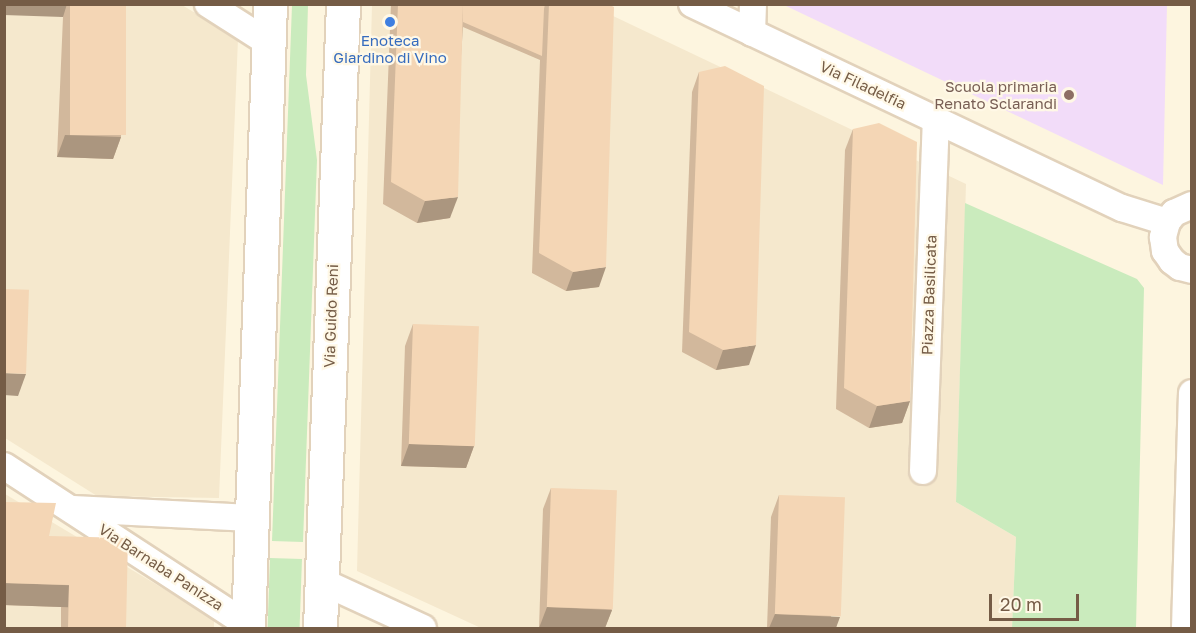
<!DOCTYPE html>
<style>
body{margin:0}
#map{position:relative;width:1196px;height:633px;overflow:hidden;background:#fdf5df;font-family:"Golos Text",sans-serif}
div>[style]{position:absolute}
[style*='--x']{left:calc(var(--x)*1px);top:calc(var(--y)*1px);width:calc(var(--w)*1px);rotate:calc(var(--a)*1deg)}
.residential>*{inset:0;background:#f5e8cd}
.education>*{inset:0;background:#f2dcf9}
.green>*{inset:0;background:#caebbd;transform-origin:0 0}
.roads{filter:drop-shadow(2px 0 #e2d2bb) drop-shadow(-2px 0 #e2d2bb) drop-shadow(0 2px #e2d2bb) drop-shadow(0 -2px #e2d2bb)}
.street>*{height:26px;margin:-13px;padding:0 13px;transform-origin:13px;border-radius:13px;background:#fff}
.secondary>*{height:33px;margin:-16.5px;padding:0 16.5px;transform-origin:16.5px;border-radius:16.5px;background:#fff}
.wall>*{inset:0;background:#d2b89c}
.shaded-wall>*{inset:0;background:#ab967f;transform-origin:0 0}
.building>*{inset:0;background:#f4d6b5;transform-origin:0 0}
.dots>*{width:16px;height:16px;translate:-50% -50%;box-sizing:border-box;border:3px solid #fff8e6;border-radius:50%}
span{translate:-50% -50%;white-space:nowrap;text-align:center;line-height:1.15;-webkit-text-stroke:4.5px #fff8e6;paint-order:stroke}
.shop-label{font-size:15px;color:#366cbe}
.street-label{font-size:15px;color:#755c46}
.education-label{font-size:15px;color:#785e54}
.right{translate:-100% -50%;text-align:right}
.frame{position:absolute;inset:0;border:6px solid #755c46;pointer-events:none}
.scale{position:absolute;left:989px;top:594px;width:90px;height:27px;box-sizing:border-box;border:3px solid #755c46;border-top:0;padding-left:8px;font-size:18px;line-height:21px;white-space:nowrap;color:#755c46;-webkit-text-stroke:4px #fff8e6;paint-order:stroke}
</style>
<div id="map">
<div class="residential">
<div style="clip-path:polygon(4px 5px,182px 5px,238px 39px,219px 498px,97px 496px,5px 438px)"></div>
<div style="clip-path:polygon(372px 5px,590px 5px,966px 184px,956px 502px,1016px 537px,1012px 628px,481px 628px,357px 571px)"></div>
<div style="clip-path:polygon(5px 494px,214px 619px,214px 628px,5px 628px)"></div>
</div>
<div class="education">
<div style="clip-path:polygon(784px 5px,1167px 5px,1163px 185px)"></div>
</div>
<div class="green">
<div style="clip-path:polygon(292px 5px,308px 5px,306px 75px,317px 160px,303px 542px,272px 541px)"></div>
<div style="clip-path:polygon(965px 203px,1137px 279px,1144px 288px,1136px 628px,1012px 628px,1016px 537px,956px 502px)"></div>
<div style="left:270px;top:558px;width:32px;height:70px;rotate:2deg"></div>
</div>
<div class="roads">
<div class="street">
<div style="--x:208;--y:4;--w:72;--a:32.6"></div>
<div style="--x:692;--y:4;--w:476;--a:25.4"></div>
<div style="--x:1122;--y:208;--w:47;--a:17.3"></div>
<div style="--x:752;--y:33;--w:29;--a:-88"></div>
<div style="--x:1192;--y:205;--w:20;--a:156"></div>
<div style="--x:1174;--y:213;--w:11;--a:128"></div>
<div style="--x:1167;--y:222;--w:16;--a:105"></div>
<div style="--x:1163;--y:237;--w:14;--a:82"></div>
<div style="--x:1165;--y:251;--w:12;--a:55"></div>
<div style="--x:1172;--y:261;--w:10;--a:37"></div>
<div style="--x:1180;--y:267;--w:12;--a:14"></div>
<div style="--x:4;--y:466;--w:291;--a:33.1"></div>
<div style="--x:923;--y:471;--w:352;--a:-87.9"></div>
<div style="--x:73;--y:509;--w:178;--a:2.9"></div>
<div style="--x:321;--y:581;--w:112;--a:24.7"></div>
<div style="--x:1185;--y:628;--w:235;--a:-88.3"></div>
</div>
<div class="secondary">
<div style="--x:248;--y:628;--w:624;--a:-87.98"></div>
<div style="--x:320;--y:628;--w:624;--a:-87.89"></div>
</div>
</div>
<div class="wall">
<div style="clip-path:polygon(4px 4px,126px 4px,121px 137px,113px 159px,57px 157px,63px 17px)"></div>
<div style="clip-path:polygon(391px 4px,608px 4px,599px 287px,566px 291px,532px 273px,540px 60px,463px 27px,450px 218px,417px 223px,383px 204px)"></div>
<div style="clip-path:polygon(699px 72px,749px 365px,716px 370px,682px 352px,692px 92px)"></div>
<div style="clip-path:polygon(853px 129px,910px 401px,902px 423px,869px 428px,836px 409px,845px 150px)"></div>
<div style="clip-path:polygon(413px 324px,474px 446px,466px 468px,401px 466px,405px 346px)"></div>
<div style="clip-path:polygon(551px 488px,612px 610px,605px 628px,539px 628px,543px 509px)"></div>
<div style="clip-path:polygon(779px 495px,836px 628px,767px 628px,771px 517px)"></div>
<div style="clip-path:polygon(4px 502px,49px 536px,126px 628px,61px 628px,61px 607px,4px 605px)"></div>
</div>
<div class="shaded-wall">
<div style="clip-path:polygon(4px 4px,67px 4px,63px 17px,4px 15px)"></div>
<div style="clip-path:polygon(65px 135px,121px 137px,113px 159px,57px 157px)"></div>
<div style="clip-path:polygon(458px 197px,450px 218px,417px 223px,425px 201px)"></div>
<div style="clip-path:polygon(606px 267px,599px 287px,566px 291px,573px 272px)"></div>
<div style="clip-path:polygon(756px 345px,749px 365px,716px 370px,723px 350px)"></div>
<div style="clip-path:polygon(4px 373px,26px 374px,18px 396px,4px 395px)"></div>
<div style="clip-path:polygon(910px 401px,902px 423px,869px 428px,877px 406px)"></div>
<div style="clip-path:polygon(409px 444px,474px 446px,466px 468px,401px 466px)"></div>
<div style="left:4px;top:583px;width:65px;height:22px;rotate:2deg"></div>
<div style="clip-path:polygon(547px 607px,612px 610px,605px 628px,539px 628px)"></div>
<div style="clip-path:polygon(775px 614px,840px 617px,836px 628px,769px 628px)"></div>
</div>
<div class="building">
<div style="left:70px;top:4px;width:56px;height:131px"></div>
<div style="clip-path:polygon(398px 4px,463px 4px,458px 197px,425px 201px,391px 182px)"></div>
<div style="clip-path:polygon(463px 4px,545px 4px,544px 9px,542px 56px,463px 22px)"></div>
<div style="clip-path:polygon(549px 4px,608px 4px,614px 7px,606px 267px,573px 272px,539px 253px)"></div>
<div style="clip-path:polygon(725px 66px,764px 86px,756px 345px,723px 350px,689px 332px,699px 72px)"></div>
<div style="clip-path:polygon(879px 123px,917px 142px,910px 401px,877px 406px,844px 388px,853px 129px)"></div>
<div style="left:4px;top:289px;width:25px;height:84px;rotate:2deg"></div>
<div style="left:413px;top:324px;width:66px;height:120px;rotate:2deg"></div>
<div style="left:551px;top:488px;width:66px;height:119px;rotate:2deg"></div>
<div style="left:779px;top:495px;width:66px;height:119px;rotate:2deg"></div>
<div style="clip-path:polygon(4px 502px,56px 503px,49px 536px,128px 538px,126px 628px,68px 628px,69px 585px,4px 583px)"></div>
</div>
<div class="dots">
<div style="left:390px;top:22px;background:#3f7fe0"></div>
<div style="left:1069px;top:95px;background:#8d6e63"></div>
</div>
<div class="shop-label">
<span style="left:390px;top:49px">Enoteca<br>Giardino di Vino</span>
</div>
<div class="street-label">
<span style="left:863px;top:85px;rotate:25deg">Via Filadelfia</span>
<span style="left:929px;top:295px;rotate:-88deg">Piazza Basilicata</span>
<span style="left:331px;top:316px;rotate:-88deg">Via Guido Reni</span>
<span style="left:161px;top:567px;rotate:33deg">Via Barnaba Panizza</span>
</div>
<div class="education-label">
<span class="right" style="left:1057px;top:95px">Scuola primaria<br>Renato Sclarandi</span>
</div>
<div class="frame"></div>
<div class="scale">20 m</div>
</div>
